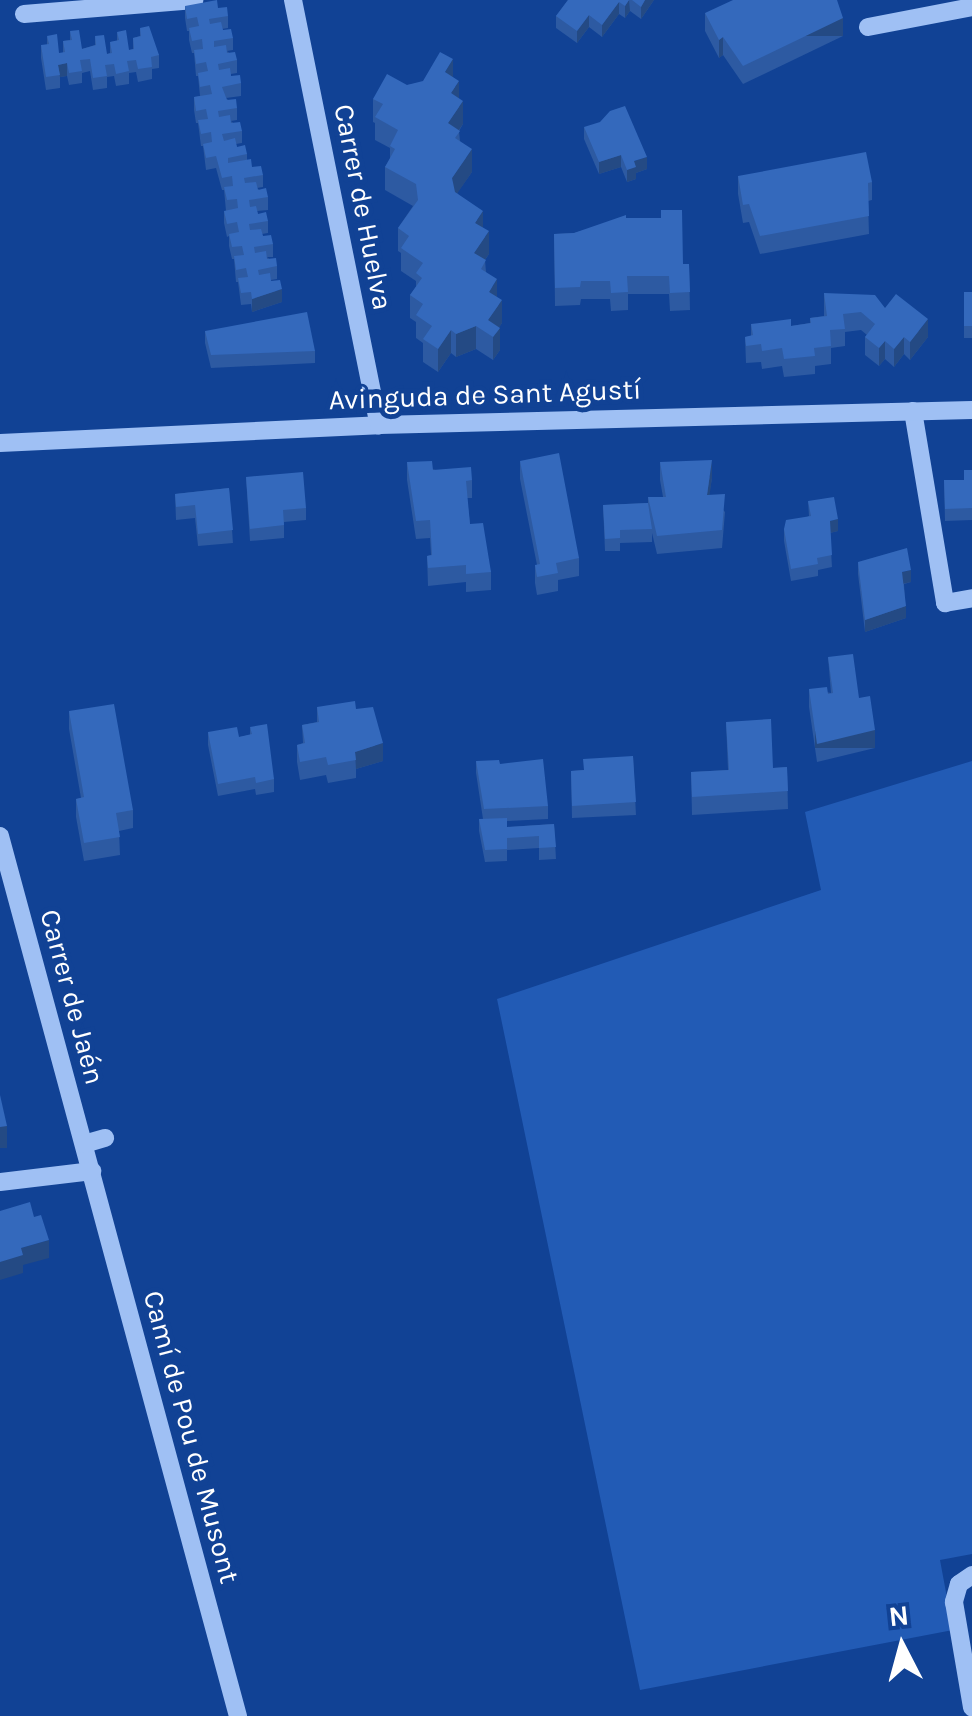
<!DOCTYPE html>
<meta charset="utf-8">
<style>
body{margin:0}
#map{position:relative;width:972px;height:1716px;overflow:hidden;background:#114295;font-family:Karla,sans-serif}
div>[style]{position:absolute}
[style*='--x']{left:calc(var(--x)*1px);top:calc(var(--y)*1px);width:calc(var(--w)*1px);rotate:calc(var(--a)*1deg)}
.green>*{inset:0;background:#225bb5}
.minor>*{height:18px;margin:-9px;padding:0 9px;transform-origin:9px;border-radius:9px;background:#9fc0f4}
.wall>*{inset:0;background:#2d5aa2;transform-origin:0 0}
.shaded-wall>*{inset:0;background:#244a84;transform-origin:0 0}
.building>*{inset:0;background:#3469bc;transform-origin:0 0}
span{translate:-50% -50%;white-space:nowrap;text-align:center;line-height:1.15;-webkit-text-stroke:10px #114295;paint-order:stroke}
.street-label{font-size:28px;color:#fff}
.north{position:absolute;left:852px;top:1596px;width:100px;height:100px;-webkit-text-stroke:8px #114295;paint-order:stroke;rotate:354deg;font-size:28px;font-weight:700;line-height:40px;text-align:center;color:#fff}
.north::after{content:'';display:block;margin:auto;width:35px;height:45px;background:#fff;clip-path:polygon(50% 0,100% 100%,50% 72%,0 100%)}
</style>
<div id="map">
<div class="green">
<div style="clip-path:polygon(972px 761px,972px 1554px,940px 1560px,953px 1630px,640px 1690px,497px 999px,821px 890px,805px 812px)"></div>
</div>
<div class="minor">
<div style="--x:293;--y:0;--w:434;--a:78.6"></div>
<div style="--x:24;--y:14;--w:171;--a:-4.7"></div>
<div style="--x:868;--y:27;--w:106;--a:-10.9"></div>
<div style="--x:913;--y:411;--w:195;--a:80.5"></div>
<div style="--x:945;--y:603;--w:27;--a:-10"></div>
<div style="--x:0;--y:443;--w:379;--a:-2.7"></div>
<div style="--x:379;--y:425;--w:593;--a:-1.45"></div>
<div style="--x:0;--y:836;--w:912;--a:74.87"></div>
<div style="--x:84;--y:1144;--w:22;--a:-16"></div>
<div style="--x:0;--y:1182;--w:93;--a:-6.8"></div>
<div style="--x:972;--y:1575;--w:16;--a:145"></div>
<div style="--x:959;--y:1584;--w:19;--a:106"></div>
<div style="--x:954;--y:1602;--w:107;--a:80.3"></div>
</div>
<div class="wall">
<div style="clip-path:polygon(568px 0,654px 0,641px 19px,630px 11px,625px 18px,619px 14px,602px 37px,589px 27px,577px 43px,556px 28px,556px 16px)"></div>
<div style="clip-path:polygon(185px 6px,218px 8px,228px 16px,228px 28px,222px 29px,233px 38px,233px 50px,227px 51px,237px 60px,237px 73px,231px 74px,231px 76px,241px 83px,241px 96px,226px 98px,237px 108px,237px 120px,231px 121px,242px 131px,242px 143px,236px 144px,237px 147px,247px 154px,247px 160px,252px 167px,263px 175px,263px 187px,257px 188px,268px 197px,268px 210px,257px 211px,258px 214px,268px 221px,268px 233px,262px 234px,263px 236px,273px 244px,273px 257px,267px 257px,277px 266px,277px 279px,271px 280px,282px 302px,252px 312px,251px 304px,241px 305px,238px 282px,236px 282px,234px 259px,232px 259px,229px 246px,229px 236px,227px 237px,224px 223px,224px 211px,226px 211px,224px 190px,222px 190px,216px 168px,206px 170px,203px 146px,201px 146px,198px 123px,196px 123px,194px 110px,194px 97px,200px 96px,198px 76px,196px 76px,194px 53px,192px 53px,189px 40px,189px 31px,187px 31px,185px 18px)"></div>
<div style="clip-path:polygon(705px 13px,843px 36px,743px 84px,723px 55px,719px 58px,705px 31px)"></div>
<div style="clip-path:polygon(140px 28px,159px 55px,159px 68px,152px 69px,152px 79px,138px 82px,136px 72px,129px 73px,129px 84px,116px 86px,114px 76px,107px 77px,107px 88px,93px 90px,90px 71px,82px 73px,82px 83px,69px 85px,67px 76px,60px 77px,60px 88px,46px 90px,41px 58px,41px 45px,47px 45px,47px 36px,59px 53px,63px 53px,63px 41px,70px 40px,70px 31px,82px 49px,95px 45px,95px 36px,107px 54px,110px 53px,110px 42px,117px 41px,117px 32px,129px 50px,133px 49px,133px 38px,140px 36px)"></div>
<div style="clip-path:polygon(453px 77px,463px 124px,459px 131px,460px 141px,472px 172px,457px 193px,483px 228px,489px 254px,485px 260px,486px 272px,497px 297px,502px 323px,499px 327px,500px 350px,493px 360px,476px 349px,456px 357px,451px 353px,438px 372px,423px 362px,423px 343px,416px 338px,416px 322px,410px 318px,410px 295px,416px 287px,416px 281px,401px 271px,401px 253px,398px 251px,398px 228px,413px 206px,385px 190px,385px 167px,390px 159px,390px 148px,375px 140px,375px 123px,373px 122px,373px 99px,407px 85px)"></div>
<div style="clip-path:polygon(584px 127px,647px 169px,636px 173px,636px 179px,627px 182px,621px 167px,599px 174px,584px 139px)"></div>
<div style="clip-path:polygon(738px 176px,872px 182px,872px 200px,868px 201px,869px 234px,760px 254px,749px 222px,743px 223px,738px 194px)"></div>
<div style="clip-path:polygon(626px 218px,683px 264px,689px 264px,690px 310px,670px 311px,669px 294px,628px 294px,628px 310px,611px 311px,610px 299px,581px 299px,580px 305px,555px 306px,554px 234px,574px 233px)"></div>
<div style="left:964px;top:292px;width:8px;height:46px"></div>
<div style="clip-path:polygon(824px 293px,885px 308px,928px 337px,910px 360px,904px 354px,894px 367px,885px 359px,879px 366px,865px 355px,865px 337px,867px 335px,861px 330px,845px 332px,845px 346px,831px 348px,831px 364px,815px 366px,815px 374px,784px 377px,782px 366px,762px 369px,761px 362px,746px 363px,745px 337px,751px 336px,751px 324px,791px 326px,810px 323px,810px 318px,824px 316px)"></div>
<div style="clip-path:polygon(205px 331px,315px 351px,315px 363px,211px 368px,205px 343px)"></div>
<div style="clip-path:polygon(520px 461px,579px 558px,579px 576px,558px 580px,558px 591px,537px 595px,535px 583px,535px 565px,537px 565px,520px 479px)"></div>
<div style="clip-path:polygon(407px 462px,472px 480px,472px 498px,467px 498px,470px 524px,491px 572px,491px 590px,466px 592px,466px 582px,428px 586px,427px 556px,431px 555px,430px 538px,416px 539px,407px 480px)"></div>
<div style="clip-path:polygon(660px 462px,712px 478px,709px 495px,725px 512px,722px 548px,657px 554px,652px 533px,652px 542px,620px 543px,620px 551px,605px 551px,603px 505px,648px 503px,648px 497px,663px 497px,660px 480px)"></div>
<div style="clip-path:polygon(972px 470px,972px 520px,945px 521px,944px 480px,964px 480px)"></div>
<div style="clip-path:polygon(246px 477px,306px 508px,306px 520px,284px 522px,284px 538px,250px 541px)"></div>
<div style="clip-path:polygon(229px 488px,233px 543px,198px 546px,195px 518px,176px 520px,175px 494px)"></div>
<div style="clip-path:polygon(808px 501px,838px 531px,830px 533px,832px 567px,818px 570px,818px 576px,791px 581px,784px 541px,784px 529px,809px 516px)"></div>
<div style="clip-path:polygon(858px 562px,911px 582px,904px 584px,906px 618px,865px 632px,858px 574px)"></div>
<div style="clip-path:polygon(828px 657px,859px 698px,875px 748px,817px 762px,809px 707px,809px 689px,831px 693px)"></div>
<div style="clip-path:polygon(317px 707px,356px 709px,383px 761px,356px 769px,356px 778px,328px 783px,326px 775px,300px 780px,297px 762px,297px 745px,303px 743px,302px 725px,317px 722px)"></div>
<div style="clip-path:polygon(69px 711px,133px 810px,133px 828px,119px 831px,120px 855px,84px 861px,76px 817px,76px 799px,81px 798px,69px 729px)"></div>
<div style="clip-path:polygon(726px 722px,773px 768px,787px 767px,788px 809px,692px 815px,691px 772px,728px 770px)"></div>
<div style="clip-path:polygon(250px 727px,274px 779px,274px 792px,256px 795px,255px 789px,218px 796px,208px 745px,208px 732px,239px 737px,250px 735px)"></div>
<div style="clip-path:polygon(633px 756px,636px 815px,572px 818px,571px 771px,584px 770px)"></div>
<div style="clip-path:polygon(476px 761px,500px 764px,548px 806px,548px 819px,507px 821px,507px 827px,554px 824px,556px 859px,539px 860px,539px 848px,507px 850px,507px 861px,485px 862px,479px 831px,479px 819px,483px 819px,476px 773px)"></div>
</div>
<div class="shaded-wall">
<div style="clip-path:polygon(629px 0,630px 11px,625px 18px,625px 6px)"></div>
<div style="clip-path:polygon(645px 0,654px 0,641px 19px,641px 7px)"></div>
<div style="clip-path:polygon(619px 2px,619px 14px,602px 37px,602px 25px)"></div>
<div style="clip-path:polygon(589px 15px,589px 27px,577px 43px,577px 31px)"></div>
<div style="left:843px;top:18px;width:18px;height:111px;rotate:90deg"></div>
<div style="clip-path:polygon(723px 37px,723px 55px,719px 58px,719px 40px)"></div>
<div style="clip-path:polygon(453px 59px,453px 82px,445px 72px)"></div>
<div style="clip-path:polygon(67px 63px,67px 76px,60px 77px,58px 65px)"></div>
<div style="clip-path:polygon(459px 81px,459px 104px,451px 93px)"></div>
<div style="clip-path:polygon(463px 101px,463px 124px,448px 146px,448px 123px)"></div>
<div style="clip-path:polygon(472px 149px,472px 172px,452px 201px,452px 178px)"></div>
<div style="clip-path:polygon(621px 155px,621px 167px,599px 174px,599px 162px)"></div>
<div style="clip-path:polygon(647px 157px,647px 169px,636px 173px,636px 179px,627px 182px,627px 170px,634px 161px)"></div>
<div style="clip-path:polygon(483px 211px,483px 234px,475px 223px)"></div>
<div style="clip-path:polygon(489px 231px,489px 254px,474px 276px,474px 253px)"></div>
<div style="clip-path:polygon(497px 279px,497px 302px,489px 292px)"></div>
<div style="clip-path:polygon(282px 289px,282px 302px,252px 312px,252px 299px)"></div>
<div style="clip-path:polygon(502px 300px,502px 323px,493px 337px,488px 320px)"></div>
<div style="clip-path:polygon(928px 319px,928px 337px,910px 360px,910px 342px)"></div>
<div style="clip-path:polygon(476px 326px,476px 349px,456px 357px,456px 334px)"></div>
<div style="clip-path:polygon(500px 328px,500px 350px,493px 360px,493px 337px)"></div>
<div style="clip-path:polygon(451px 330px,451px 353px,438px 372px,438px 349px)"></div>
<div style="clip-path:polygon(904px 337px,904px 354px,894px 367px,894px 349px)"></div>
<div style="clip-path:polygon(885px 341px,885px 359px,879px 366px,879px 348px)"></div>
<div style="clip-path:polygon(712px 460px,712px 478px,707px 513px,707px 495px)"></div>
<div style="clip-path:polygon(838px 519px,838px 531px,830px 533px,830px 521px)"></div>
<div style="clip-path:polygon(911px 570px,911px 582px,902px 584px,902px 572px)"></div>
<div style="clip-path:polygon(906px 606px,906px 618px,865px 632px,865px 620px)"></div>
<div style="left:875px;top:730px;width:18px;height:60px;rotate:90deg"></div>
<div style="clip-path:polygon(383px 743px,383px 761px,356px 769px,355px 752px)"></div>
<div style="left:7px;top:1126px;width:22px;height:7px;rotate:90deg"></div>
<div style="clip-path:polygon(49px 1240px,49px 1258px,23px 1265px,23px 1273px,0 1280px,0 1262px,21px 1248px)"></div>
</div>
<div class="building">
<div style="clip-path:polygon(217px 0,218px 8px,227px 7px,228px 16px,209px 19px,210px 24px,221px 22px,223px 30px,231px 29px,233px 38px,214px 41px,214px 47px,226px 45px,227px 53px,235px 52px,237px 60px,218px 64px,219px 70px,230px 68px,231px 76px,240px 75px,241px 83px,222px 87px,227px 100px,236px 99px,237px 108px,218px 111px,219px 117px,230px 115px,231px 123px,240px 122px,242px 131px,222px 134px,224px 141px,235px 138px,237px 147px,245px 145px,247px 154px,228px 158px,228px 163px,251px 159px,252px 167px,261px 166px,263px 175px,244px 178px,245px 183px,256px 182px,258px 190px,266px 188px,268px 197px,249px 200px,250px 207px,256px 206px,258px 214px,266px 212px,268px 221px,249px 224px,250px 230px,261px 229px,263px 236px,271px 235px,273px 244px,254px 247px,255px 253px,266px 251px,267px 259px,276px 258px,277px 266px,258px 270px,259px 275px,270px 273px,271px 281px,280px 280px,282px 289px,252px 299px,251px 292px,241px 293px,238px 278px,248px 277px,246px 268px,236px 270px,234px 256px,244px 255px,242px 246px,232px 247px,229px 234px,239px 232px,237px 222px,227px 224px,224px 211px,238px 208px,237px 199px,227px 200px,224px 187px,233px 186px,232px 176px,222px 178px,216px 156px,206px 158px,203px 144px,212px 142px,211px 132px,201px 134px,198px 120px,208px 119px,206px 109px,196px 111px,194px 97px,212px 94px,210px 85px,200px 87px,198px 73px,208px 71px,206px 62px,196px 64px,194px 50px,203px 49px,202px 39px,192px 41px,189px 28px,199px 26px,197px 17px,187px 19px,185px 6px)"></div>
<div style="clip-path:polygon(568px 0,629px 0,625px 6px,619px 2px,602px 25px,589px 15px,577px 31px,556px 16px)"></div>
<div style="clip-path:polygon(632px 0,645px 0,641px 7px)"></div>
<div style="clip-path:polygon(733px 0,837px 0,843px 18px,743px 66px,723px 37px,719px 40px,705px 13px)"></div>
<div style="clip-path:polygon(149px 26px,159px 55px,151px 57px,152px 67px,138px 69px,136px 60px,127px 61px,129px 71px,116px 74px,114px 64px,105px 65px,107px 76px,93px 78px,90px 59px,80px 60px,82px 71px,69px 73px,67px 63px,58px 65px,60px 75px,46px 77px,41px 45px,49px 44px,47px 36px,57px 34px,59px 53px,65px 52px,63px 41px,72px 40px,70px 31px,79px 30px,82px 49px,96px 45px,95px 36px,104px 35px,107px 54px,112px 53px,110px 42px,119px 40px,117px 32px,126px 30px,129px 50px,134px 49px,133px 38px,141px 36px,140px 28px)"></div>
<div style="clip-path:polygon(440px 52px,453px 59px,445px 72px,459px 81px,451px 93px,463px 101px,448px 123px,460px 131px,455px 138px,472px 149px,452px 178px,455px 192px,483px 211px,475px 223px,489px 231px,474px 253px,486px 260px,481px 269px,497px 279px,489px 292px,502px 300px,488px 320px,500px 328px,493px 337px,476px 326px,456px 334px,451px 330px,438px 349px,423px 339px,432px 326px,416px 315px,423px 304px,410px 295px,422px 278px,416px 273px,423px 263px,401px 248px,409px 236px,398px 228px,418px 200px,416px 184px,385px 167px,395px 149px,390px 146px,398px 130px,375px 117px,383px 104px,373px 99px,387px 74px,407px 85px,423px 81px)"></div>
<div style="clip-path:polygon(625px 106px,647px 157px,634px 161px,636px 167px,627px 170px,621px 155px,599px 162px,584px 127px,600px 122px,610px 111px)"></div>
<div style="clip-path:polygon(866px 152px,872px 182px,868px 183px,869px 216px,760px 236px,749px 204px,743px 205px,738px 176px)"></div>
<div style="clip-path:polygon(661px 210px,682px 210px,683px 264px,689px 264px,690px 292px,670px 293px,669px 276px,627px 276px,628px 292px,611px 293px,610px 281px,581px 281px,580px 287px,555px 288px,554px 234px,574px 233px,626px 215px,626px 218px,661px 218px)"></div>
<div style="left:964px;top:292px;width:8px;height:34px"></div>
<div style="clip-path:polygon(824px 293px,875px 295px,885px 308px,896px 294px,928px 319px,910px 342px,904px 337px,894px 349px,885px 341px,879px 348px,865px 337px,875px 324px,861px 312px,843px 314px,845px 329px,830px 330px,831px 346px,814px 348px,815px 356px,784px 359px,782px 348px,762px 351px,761px 344px,746px 346px,745px 337px,753px 335px,751px 324px,791px 319px,791px 326px,811px 323px,810px 318px,827px 316px)"></div>
<div style="clip-path:polygon(307px 312px,315px 351px,211px 355px,205px 331px)"></div>
<div style="clip-path:polygon(559px 453px,579px 558px,556px 563px,558px 573px,537px 577px,535px 565px,540px 564px,520px 461px)"></div>
<div style="clip-path:polygon(712px 460px,707px 495px,725px 494px,722px 530px,657px 536px,648px 497px,666px 497px,660px 462px)"></div>
<div style="clip-path:polygon(432px 461px,433px 470px,471px 467px,472px 480px,466px 481px,470px 524px,483px 523px,491px 572px,466px 574px,466px 565px,428px 568px,427px 556px,432px 555px,430px 520px,416px 521px,407px 462px)"></div>
<div style="clip-path:polygon(964px 470px,972px 470px,972px 508px,945px 509px,944px 480px,964px 480px)"></div>
<div style="clip-path:polygon(303px 472px,306px 508px,283px 510px,284px 525px,250px 529px,246px 477px)"></div>
<div style="clip-path:polygon(229px 488px,233px 530px,198px 534px,195px 505px,176px 507px,175px 494px)"></div>
<div style="clip-path:polygon(834px 497px,838px 519px,830px 521px,832px 555px,817px 558px,818px 564px,791px 569px,784px 529px,786px 520px,811px 516px,808px 501px)"></div>
<div style="clip-path:polygon(648px 503px,652px 529px,620px 530px,620px 538px,605px 539px,603px 505px)"></div>
<div style="clip-path:polygon(907px 548px,911px 570px,902px 572px,906px 606px,865px 620px,858px 562px)"></div>
<div style="clip-path:polygon(853px 654px,859px 698px,870px 696px,875px 730px,817px 744px,809px 689px,827px 687px,828px 694px,833px 693px,828px 657px)"></div>
<div style="clip-path:polygon(355px 701px,356px 709px,373px 707px,383px 743px,355px 752px,356px 760px,328px 765px,326px 757px,300px 762px,297px 745px,305px 743px,302px 725px,319px 722px,317px 707px)"></div>
<div style="clip-path:polygon(114px 704px,133px 810px,116px 813px,120px 837px,84px 843px,76px 799px,84px 797px,69px 711px)"></div>
<div style="clip-path:polygon(771px 719px,773px 768px,787px 767px,788px 791px,692px 797px,691px 772px,729px 770px,726px 722px)"></div>
<div style="clip-path:polygon(267px 724px,274px 779px,256px 783px,255px 777px,218px 784px,208px 732px,237px 727px,239px 737px,252px 734px,250px 727px)"></div>
<div style="clip-path:polygon(633px 756px,636px 802px,572px 806px,571px 771px,584px 770px,583px 759px)"></div>
<div style="clip-path:polygon(543px 759px,548px 806px,484px 809px,476px 761px,499px 760px,500px 764px)"></div>
<div style="clip-path:polygon(507px 818px,507px 827px,554px 824px,556px 847px,539px 848px,539px 836px,507px 838px,507px 849px,485px 850px,479px 819px)"></div>
<div style="clip-path:polygon(0 1095px,7px 1126px,0 1127px)"></div>
<div style="clip-path:polygon(30px 1202px,34px 1217px,41px 1215px,49px 1240px,21px 1248px,23px 1255px,0 1262px,0 1211px)"></div>
</div>
<div class="street-label">
<span style="left:363px;top:207px;rotate:79deg">Carrer de Huelva</span>
<span style="left:485px;top:395px;rotate:-2deg">Avinguda de Sant Agustí</span>
<span style="left:72px;top:997px;rotate:75deg">Carrer de Jaén</span>
<span style="left:191px;top:1437px;rotate:75deg">Camí de Pou de Musont</span>
</div>
<div class="north">N</div>
</div>
